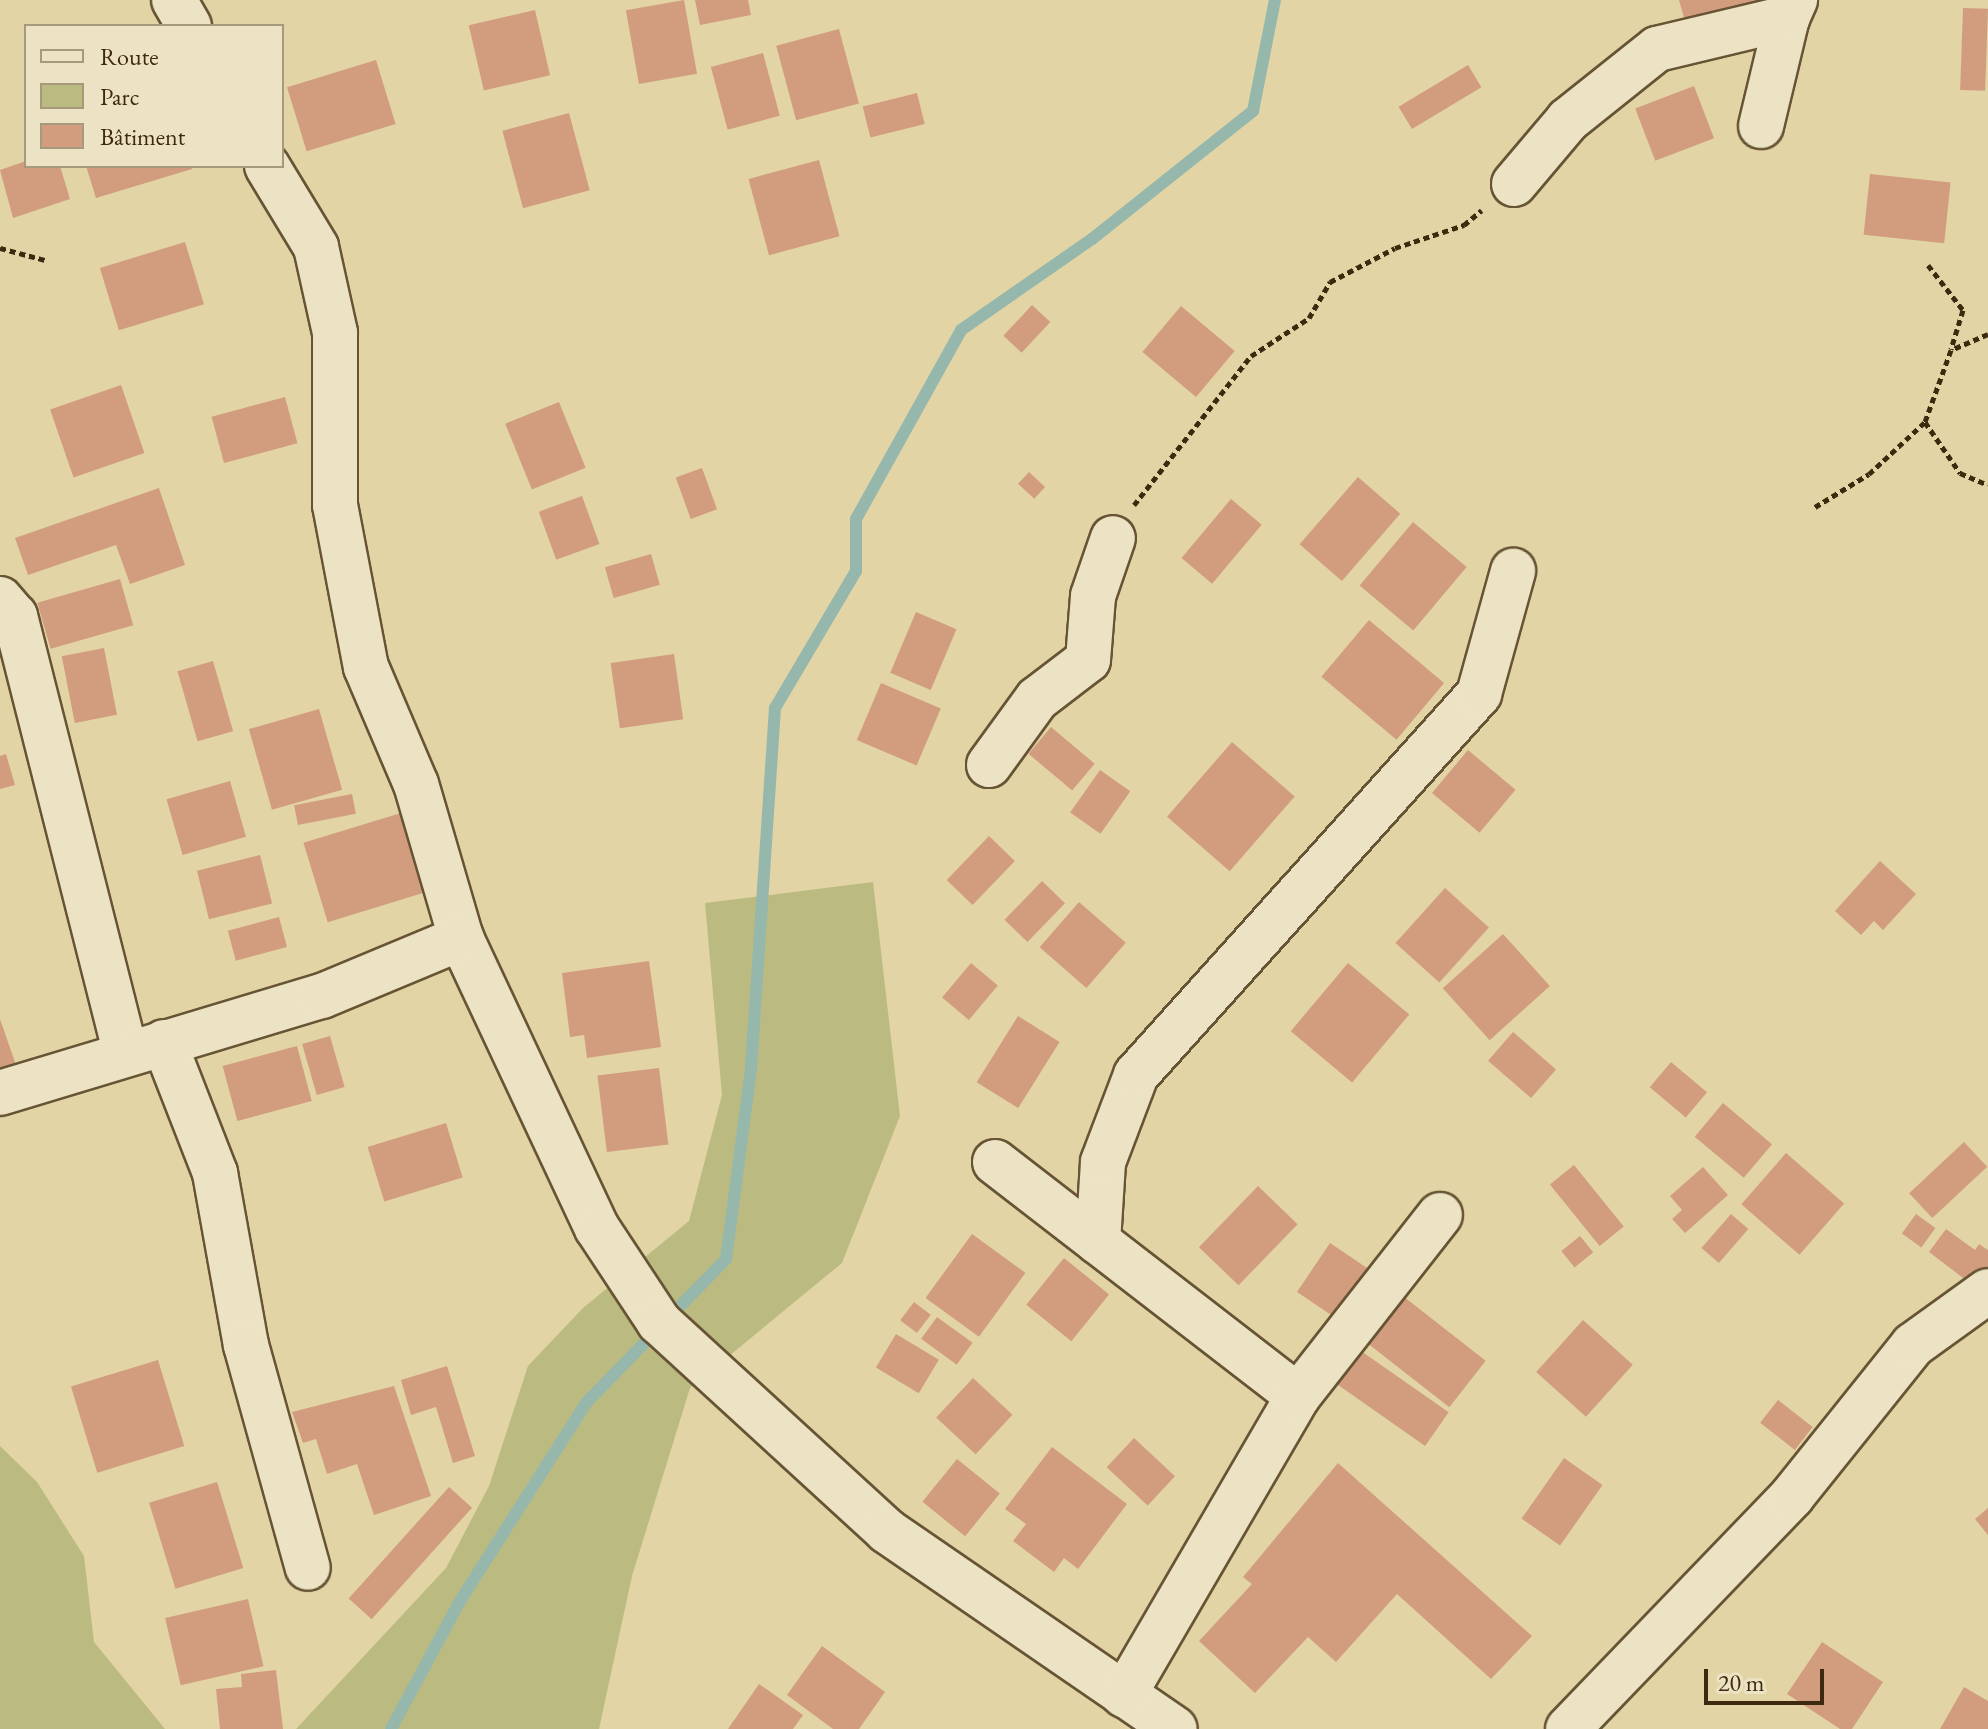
<!DOCTYPE html>
<meta charset="utf-8">
<style>
body{margin:0}
#map{position:relative;width:1988px;height:1729px;overflow:hidden;background:#e2d4a5;font-family:"EB Garamond",serif}
div>[style]{position:absolute}
[style*='--x']{left:calc(var(--x)*1px);top:calc(var(--y)*1px);width:calc(var(--w)*1px);rotate:calc(var(--a)*1deg)}
.green>*{inset:0;background:#bbbb81}
.stream>*{height:12px;margin:-6px;padding:0 6px;transform-origin:6px;border-radius:6px;background:#95b7ac}
.building>*{inset:0;background:#d29d7e;transform-origin:0 0}
.path>*{height:5px;margin-top:-2.5px;transform-origin:0;background:repeating-linear-gradient(90deg,#3e290f 0 6px,transparent 0 10px)}
.roads{filter:drop-shadow(2px 0 #675434) drop-shadow(-2px 0 #675434) drop-shadow(0 2px #675434) drop-shadow(0 -2px #675434)}
.minor>*{height:44px;margin:-22px;padding:0 22px;transform-origin:22px;border-radius:22px;background:#ece3c4}
span{translate:-50% -50%;white-space:nowrap;text-align:center;line-height:1.15;-webkit-text-stroke:6px #ece3c4;paint-order:stroke}
.legend{position:absolute;left:24px;top:24px;width:260px;height:144px;box-sizing:border-box;background:#ece3c4;border:2px solid #a6997c;margin:0;padding:10px 14px;list-style:none;font-size:24px;color:#3e290f}
.legend li{display:flex;align-items:center;gap:16px;height:40px}
.legend b{width:40px;border:2px solid #a6997c}
.scale{position:absolute;left:1704px;top:1669px;width:120px;height:36px;box-sizing:border-box;border:4px solid #3e290f;border-top:0;padding-left:10px;font-size:24px;line-height:28px;white-space:nowrap;color:#3e290f;-webkit-text-stroke:6px #ece3c4;paint-order:stroke}
</style>
<div id="map">
<div class="green">
<div style="clip-path:polygon(873px 882px,900px 1116px,842px 1263px,690px 1388px,632px 1576px,599px 1729px,296px 1729px,446px 1568px,489px 1486px,528px 1366px,583px 1308px,689px 1221px,722px 1095px,705px 903px)"></div>
<div style="clip-path:polygon(0 1446px,37px 1482px,84px 1556px,94px 1642px,165px 1729px,0 1729px)"></div>
</div>
<div class="stream">
<div style="--x:391;--y:1729;--w:145;--a:-61.7"></div>
<div style="--x:460;--y:1601;--w:235;--a:-57.5"></div>
<div style="--x:586;--y:1403;--w:201;--a:-45.8"></div>
<div style="--x:726;--y:1259;--w:192;--a:-82.5"></div>
<div style="--x:751;--y:1069;--w:362;--a:-86.2"></div>
<div style="--x:775;--y:708;--w:159;--a:-59.4"></div>
<div style="--x:856;--y:571;--w:52;--a:-90"></div>
<div style="--x:856;--y:519;--w:216;--a:-60.9"></div>
<div style="--x:961;--y:330;--w:160;--a:-34.8"></div>
<div style="--x:1092;--y:239;--w:206;--a:-38.5"></div>
<div style="--x:1253;--y:111;--w:113;--a:-78.8"></div>
</div>
<div class="building">
<div style="left:684px;top:0;width:75px;height:59px;rotate:80deg"></div>
<div style="clip-path:polygon(695px 0,748px 0,751px 15px,700px 25px)"></div>
<div style="clip-path:polygon(1679px 0,1770px 0,1686px 25px)"></div>
<div style="left:1963px;top:8px;width:25px;height:82px;rotate:2deg"></div>
<div style="left:535px;top:10px;width:67px;height:68px;rotate:77deg"></div>
<div style="left:839px;top:29px;width:77px;height:65px;rotate:75deg"></div>
<div style="left:763px;top:53px;width:65px;height:54px;rotate:75deg"></div>
<div style="left:376px;top:60px;width:67px;height:93px;rotate:73deg"></div>
<div style="left:1468px;top:65px;width:26px;height:81px;rotate:59deg"></div>
<div style="left:1694px;top:86px;width:56px;height:63px;rotate:69deg"></div>
<div style="left:917px;top:93px;width:32px;height:56px;rotate:76deg"></div>
<div style="left:569px;top:113px;width:80px;height:69px;rotate:75deg"></div>
<div style="left:819px;top:160px;width:79px;height:73px;rotate:75deg"></div>
<div style="clip-path:polygon(26px 161px,60px 166px,70px 199px,13px 218px,0 170px)"></div>
<div style="clip-path:polygon(86px 166px,191px 166px,192px 169px,96px 198px)"></div>
<div style="left:1870px;top:174px;width:81px;height:61px;rotate:6deg"></div>
<div style="left:185px;top:242px;width:65px;height:89px;rotate:73deg"></div>
<div style="left:1032px;top:305px;width:25px;height:42px;rotate:43deg"></div>
<div style="left:1181px;top:306px;width:70px;height:60px;rotate:40deg"></div>
<div style="left:121px;top:385px;width:72px;height:75px;rotate:71deg"></div>
<div style="left:285px;top:397px;width:48px;height:76px;rotate:75deg"></div>
<div style="left:559px;top:402px;width:71px;height:58px;rotate:68deg"></div>
<div style="left:702px;top:468px;width:44px;height:28px;rotate:70deg"></div>
<div style="left:1029px;top:472px;width:22px;height:16px;rotate:43deg"></div>
<div style="left:1358px;top:477px;width:56px;height:89px;rotate:41deg"></div>
<div style="clip-path:polygon(159px 488px,185px 565px,130px 584px,116px 545px,28px 575px,15px 538px)"></div>
<div style="left:582px;top:496px;width:51px;height:46px;rotate:70deg"></div>
<div style="left:1231px;top:499px;width:40px;height:77px;rotate:40deg"></div>
<div style="left:1413px;top:522px;width:70px;height:83px;rotate:40deg"></div>
<div style="left:651px;top:554px;width:32px;height:48px;rotate:74deg"></div>
<div style="left:120px;top:579px;width:48px;height:86px;rotate:74deg"></div>
<div style="left:916px;top:612px;width:44px;height:66px;rotate:23deg"></div>
<div style="left:1369px;top:620px;width:98px;height:74px;rotate:40deg"></div>
<div style="left:104px;top:648px;width:68px;height:43px;rotate:79deg"></div>
<div style="left:674px;top:654px;width:66px;height:64px;rotate:82deg"></div>
<div style="left:213px;top:661px;width:73px;height:37px;rotate:74deg"></div>
<div style="left:881px;top:683px;width:65px;height:62px;rotate:23deg"></div>
<div style="left:319px;top:709px;width:84px;height:73px;rotate:74deg"></div>
<div style="left:1051px;top:727px;width:57px;height:35px;rotate:40deg"></div>
<div style="left:1232px;top:742px;width:83px;height:99px;rotate:41deg"></div>
<div style="left:1468px;top:750px;width:62px;height:56px;rotate:40deg"></div>
<div style="clip-path:polygon(6px 754px,15px 785px,0 789px,0 756px)"></div>
<div style="left:1100px;top:770px;width:37px;height:52px;rotate:35deg"></div>
<div style="left:230px;top:781px;width:58px;height:66px;rotate:74deg"></div>
<div style="left:352px;top:794px;width:20px;height:59px;rotate:79deg"></div>
<div style="left:401px;top:813px;width:83px;height:102px;rotate:73deg"></div>
<div style="left:989px;top:836px;width:36px;height:61px;rotate:44deg"></div>
<div style="left:260px;top:855px;width:50px;height:65px;rotate:76deg"></div>
<div style="clip-path:polygon(1880px 861px,1916px 894px,1883px 930px,1874px 921px,1861px 935px,1835px 911px)"></div>
<div style="left:1042px;top:881px;width:32px;height:54px;rotate:44deg"></div>
<div style="left:1445px;top:888px;width:59px;height:74px;rotate:42deg"></div>
<div style="left:1079px;top:902px;width:62px;height:60px;rotate:41deg"></div>
<div style="left:279px;top:917px;width:31px;height:53px;rotate:75deg"></div>
<div style="left:1503px;top:934px;width:70px;height:81px;rotate:48deg"></div>
<div style="clip-path:polygon(649px 961px,661px 1047px,587px 1058px,584px 1035px,570px 1037px,562px 973px)"></div>
<div style="left:971px;top:963px;width:35px;height:45px;rotate:40deg"></div>
<div style="left:1348px;top:963px;width:80px;height:89px;rotate:40deg"></div>
<div style="left:1018px;top:1016px;width:49px;height:78px;rotate:32deg"></div>
<div style="clip-path:polygon(0 1019px,16px 1065px,0 1070px)"></div>
<div style="left:1513px;top:1032px;width:57px;height:38px;rotate:41deg"></div>
<div style="left:330px;top:1036px;width:53px;height:29px;rotate:74deg"></div>
<div style="left:297px;top:1046px;width:57px;height:77px;rotate:75deg"></div>
<div style="left:1671px;top:1062px;width:47px;height:33px;rotate:40deg"></div>
<div style="left:659px;top:1068px;width:77px;height:62px;rotate:83deg"></div>
<div style="left:1723px;top:1103px;width:64px;height:44px;rotate:40deg"></div>
<div style="left:446px;top:1123px;width:57px;height:82px;rotate:73deg"></div>
<div style="left:1964px;top:1142px;width:34px;height:75px;rotate:47deg"></div>
<div style="left:1786px;top:1153px;width:77px;height:68px;rotate:41deg"></div>
<div style="left:1574px;top:1165px;width:79px;height:31px;rotate:51deg"></div>
<div style="clip-path:polygon(1703px 1167px,1728px 1195px,1685px 1233px,1672px 1219px,1682px 1210px,1670px 1196px)"></div>
<div style="left:1258px;top:1186px;width:55px;height:85px;rotate:44deg"></div>
<div style="left:1731px;top:1214px;width:23px;height:45px;rotate:41deg"></div>
<div style="left:1916px;top:1214px;width:24px;height:24px;rotate:36deg"></div>
<div style="clip-path:polygon(1946px 1229px,1975px 1250px,1979px 1244px,1988px 1250px,1988px 1270px,1971px 1284px,1929px 1252px)"></div>
<div style="left:972px;top:1234px;width:66px;height:79px;rotate:36deg"></div>
<div style="left:1580px;top:1236px;width:21px;height:24px;rotate:51deg"></div>
<div style="left:1330px;top:1243px;width:47px;height:59px;rotate:34deg"></div>
<div style="left:1064px;top:1258px;width:58px;height:60px;rotate:39deg"></div>
<div style="left:1399px;top:1293px;width:110px;height:59px;rotate:38deg"></div>
<div style="left:914px;top:1302px;width:21px;height:23px;rotate:37deg"></div>
<div style="left:937px;top:1317px;width:44px;height:27px;rotate:36deg"></div>
<div style="left:1583px;top:1320px;width:67px;height:70px;rotate:42deg"></div>
<div style="left:896px;top:1334px;width:50px;height:39px;rotate:31deg"></div>
<div style="left:1361px;top:1351px;width:107px;height:41px;rotate:35deg"></div>
<div style="left:158px;top:1360px;width:90px;height:91px;rotate:73deg"></div>
<div style="clip-path:polygon(447px 1366px,475px 1456px,453px 1463px,436px 1407px,411px 1415px,401px 1380px)"></div>
<div style="left:973px;top:1378px;width:54px;height:54px;rotate:43deg"></div>
<div style="clip-path:polygon(394px 1386px,431px 1496px,374px 1515px,357px 1464px,327px 1474px,316px 1439px,303px 1443px,292px 1412px)"></div>
<div style="left:1778px;top:1400px;width:44px;height:29px;rotate:38deg"></div>
<div style="left:1134px;top:1438px;width:56px;height:40px;rotate:43deg"></div>
<div style="clip-path:polygon(1052px 1447px,1127px 1504px,1078px 1569px,1064px 1558px,1054px 1572px,1013px 1541px,1026px 1524px,1005px 1509px)"></div>
<div style="left:1564px;top:1458px;width:47px;height:74px;rotate:35deg"></div>
<div style="left:957px;top:1459px;width:55px;height:55px;rotate:39deg"></div>
<div style="clip-path:polygon(1338px 1463px,1532px 1636px,1491px 1679px,1397px 1594px,1336px 1662px,1308px 1637px,1255px 1693px,1199px 1641px,1252px 1584px,1243px 1577px)"></div>
<div style="left:217px;top:1482px;width:90px;height:71px;rotate:73deg"></div>
<div style="left:449px;top:1487px;width:31px;height:150px;rotate:42deg"></div>
<div style="clip-path:polygon(1988px 1508px,1988px 1535px,1975px 1519px)"></div>
<div style="left:248px;top:1599px;width:69px;height:85px;rotate:77deg"></div>
<div style="clip-path:polygon(1822px 1642px,1883px 1682px,1852px 1729px,1840px 1729px,1787px 1694px)"></div>
<div style="clip-path:polygon(822px 1646px,885px 1692px,859px 1729px,833px 1729px,787px 1695px)"></div>
<div style="clip-path:polygon(276px 1670px,283px 1729px,220px 1729px,216px 1689px,242px 1687px,241px 1674px)"></div>
<div style="clip-path:polygon(759px 1684px,803px 1715px,793px 1729px,728px 1729px)"></div>
<div style="clip-path:polygon(1964px 1687px,1988px 1701px,1988px 1729px,1940px 1729px)"></div>
</div>
<div class="path">
<div style="--x:0;--y:248;--w:47;--a:14.9"></div>
<div style="--x:1928;--y:265;--w:57;--a:52.1"></div>
<div style="--x:1963;--y:310;--w:41;--a:107.1"></div>
<div style="--x:1988;--y:334;--w:40;--a:156.6"></div>
<div style="--x:1951;--y:350;--w:77;--a:109.9"></div>
<div style="--x:1925;--y:422;--w:62;--a:55.5"></div>
<div style="--x:1960;--y:473;--w:30;--a:23"></div>
<div style="--x:1134;--y:505;--w:189;--a:-51.9"></div>
<div style="--x:1251;--y:356;--w:69;--a:-33.2"></div>
<div style="--x:1309;--y:318;--w:42;--a:-59.7"></div>
<div style="--x:1330;--y:282;--w:73;--a:-27.6"></div>
<div style="--x:1395;--y:248;--w:73;--a:-18.4"></div>
<div style="--x:1464;--y:225;--w:23;--a:-40"></div>
<div style="--x:1815;--y:507;--w:63;--a:-31.4"></div>
<div style="--x:1869;--y:474;--w:76;--a:-42.9"></div>
</div>
<div class="roads">
<div class="minor">
<div style="--x:174;--y:0;--w:30;--a:60"></div>
<div style="--x:1761;--y:126;--w:111;--a:-76.5"></div>
<div style="--x:267;--y:166;--w:95;--a:58.8"></div>
<div style="--x:316;--y:247;--w:88;--a:77.5"></div>
<div style="--x:335;--y:333;--w:172;--a:90"></div>
<div style="--x:335;--y:505;--w:165;--a:79.2"></div>
<div style="--x:366;--y:667;--w:127;--a:66.9"></div>
<div style="--x:416;--y:784;--w:160;--a:73.7"></div>
<div style="--x:461;--y:938;--w:320;--a:64.9"></div>
<div style="--x:597;--y:1228;--w:113;--a:56.6"></div>
<div style="--x:659;--y:1322;--w:309;--a:42.5"></div>
<div style="--x:887;--y:1531;--w:349;--a:34.5"></div>
<div style="--x:1514;--y:184;--w:84;--a:-49.8"></div>
<div style="--x:1568;--y:120;--w:114;--a:-38.6"></div>
<div style="--x:1657;--y:49;--w:134;--a:-13.4"></div>
<div style="--x:1787;--y:18;--w:20;--a:-66"></div>
<div style="--x:0;--y:599;--w:23;--a:49"></div>
<div style="--x:15;--y:616;--w:452;--a:75.8"></div>
<div style="--x:989;--y:765;--w:82;--a:-54"></div>
<div style="--x:1037;--y:699;--w:64;--a:-37.4"></div>
<div style="--x:1088;--y:660;--w:64;--a:-85.5"></div>
<div style="--x:1093;--y:596;--w:61;--a:-71"></div>
<div style="--x:164;--y:1042;--w:141;--a:68.7"></div>
<div style="--x:215;--y:1173;--w:175;--a:79.8"></div>
<div style="--x:246;--y:1345;--w:231;--a:74.5"></div>
<div style="--x:0;--y:1093;--w:336;--a:-16.8"></div>
<div style="--x:322;--y:996;--w:151;--a:-22.6"></div>
<div style="--x:995;--y:1162;--w:383;--a:37.7"></div>
<div style="--x:1298;--y:1396;--w:346;--a:120.2"></div>
<div style="--x:1098;--y:1242;--w:80;--a:-86.4"></div>
<div style="--x:1103;--y:1162;--w:93;--a:-69.2"></div>
<div style="--x:1136;--y:1075;--w:513;--a:-48"></div>
<div style="--x:1479;--y:694;--w:128;--a:-74.5"></div>
<div style="--x:1298;--y:1396;--w:230;--a:-51.9"></div>
<div style="--x:1568;--y:1729;--w:323;--a:-46.1"></div>
<div style="--x:1792;--y:1496;--w:193;--a:-51.3"></div>
<div style="--x:1913;--y:1345;--w:92;--a:-35.8"></div>
</div>
</div>
<ul class="legend">
<li><b style="height:10px;background:#ece3c4"></b>Route</li>
<li><b style="height:22px;background:#bbbb81"></b>Parc</li>
<li><b style="height:22px;background:#d29d7e"></b>Bâtiment</li>
</ul>
<div class="scale">20 m</div>
</div>
